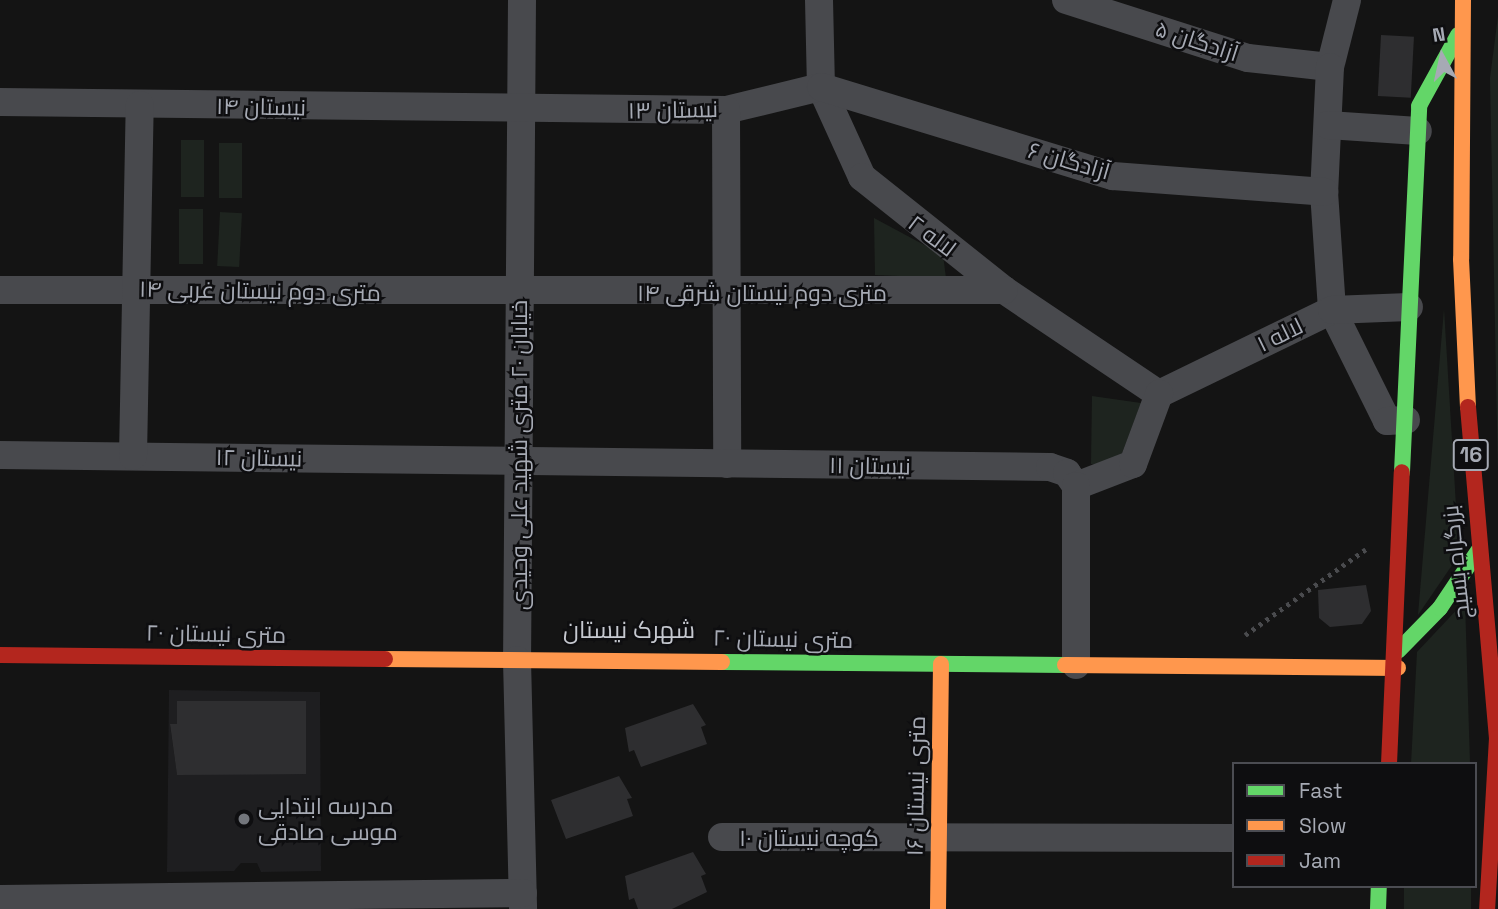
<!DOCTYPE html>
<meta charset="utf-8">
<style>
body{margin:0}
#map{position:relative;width:1498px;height:909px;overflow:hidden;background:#141414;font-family:"Space Grotesk",Cairo,sans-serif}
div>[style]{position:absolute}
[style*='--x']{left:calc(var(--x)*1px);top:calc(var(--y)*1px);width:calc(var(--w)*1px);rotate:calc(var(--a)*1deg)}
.built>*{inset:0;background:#1e1e20}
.green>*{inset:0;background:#1e241f;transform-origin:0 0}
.building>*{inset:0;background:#2e2e30;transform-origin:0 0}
.path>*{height:4.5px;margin-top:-2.25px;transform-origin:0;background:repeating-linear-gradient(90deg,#4a4b4e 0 3.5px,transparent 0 8.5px)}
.street>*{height:28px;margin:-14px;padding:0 14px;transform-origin:14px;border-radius:14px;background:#48494d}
.fast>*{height:16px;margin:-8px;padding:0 8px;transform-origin:8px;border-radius:8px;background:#63d668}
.slow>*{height:16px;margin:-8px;padding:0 8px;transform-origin:8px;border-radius:8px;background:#ff974d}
.jam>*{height:16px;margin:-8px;padding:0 8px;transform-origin:8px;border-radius:8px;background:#b3261e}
.dots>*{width:19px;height:19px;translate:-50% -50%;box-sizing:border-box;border:4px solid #0e0e10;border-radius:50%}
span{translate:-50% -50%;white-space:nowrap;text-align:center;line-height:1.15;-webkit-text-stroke:5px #0e0e10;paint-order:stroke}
.shield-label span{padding:2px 5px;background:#0e0e10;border:2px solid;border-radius:5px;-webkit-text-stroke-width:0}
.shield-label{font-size:21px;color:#a6aab4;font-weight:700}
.street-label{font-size:23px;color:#a6aab4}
.poi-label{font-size:23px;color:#a6aab4}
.left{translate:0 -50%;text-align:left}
.neighbourhood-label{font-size:24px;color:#c6c9d0}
.legend{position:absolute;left:1232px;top:762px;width:245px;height:126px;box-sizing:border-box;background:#0e0e10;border:2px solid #4b4c52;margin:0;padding:9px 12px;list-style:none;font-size:21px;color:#a6aab4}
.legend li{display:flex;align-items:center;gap:14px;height:35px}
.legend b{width:35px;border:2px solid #4b4c52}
.north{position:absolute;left:1407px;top:21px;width:70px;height:70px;-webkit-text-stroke:5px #0e0e10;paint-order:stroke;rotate:352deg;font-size:19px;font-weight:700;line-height:28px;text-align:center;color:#a6aab4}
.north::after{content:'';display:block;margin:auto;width:24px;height:32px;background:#a6aab4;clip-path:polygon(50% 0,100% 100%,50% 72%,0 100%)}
</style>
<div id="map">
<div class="built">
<div style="clip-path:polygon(evenodd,169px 690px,320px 692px,321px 871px,261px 872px,257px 863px,241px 863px,234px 871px,167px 872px,169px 690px,306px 701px,306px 774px,177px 774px,170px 725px,177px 724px,177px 701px,306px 701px)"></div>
</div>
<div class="green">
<div style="clip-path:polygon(1498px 16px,1498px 474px,1490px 78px)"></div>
<div style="left:181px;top:140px;width:23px;height:57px"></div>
<div style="left:219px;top:143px;width:23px;height:55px"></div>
<div style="left:179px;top:209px;width:24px;height:55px"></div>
<div style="left:220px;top:212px;width:22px;height:54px;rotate:3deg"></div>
<div style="clip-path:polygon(874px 218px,943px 255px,946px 278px,875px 275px)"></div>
<div style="clip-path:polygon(1444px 309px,1459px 555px,1418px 615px)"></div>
<div style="clip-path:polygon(1092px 396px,1141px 403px,1121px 456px,1099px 465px,1091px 464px)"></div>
<div style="clip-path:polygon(1465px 601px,1470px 764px,1411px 764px,1417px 652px)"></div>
<div style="left:1404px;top:886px;width:67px;height:23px"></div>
</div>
<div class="building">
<div style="left:1381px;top:35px;width:33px;height:61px;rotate:3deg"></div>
<div style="clip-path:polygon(1366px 585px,1371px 611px,1362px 624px,1330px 627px,1319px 618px,1318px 590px)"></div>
<div style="clip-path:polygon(177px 701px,306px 701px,306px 774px,177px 775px,170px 724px,177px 724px)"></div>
<div style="clip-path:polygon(693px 704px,706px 725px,701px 727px,707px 744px,641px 767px,634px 750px,629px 752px,625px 728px)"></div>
<div style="clip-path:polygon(619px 776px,632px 798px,627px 799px,633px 816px,566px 839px,551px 800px)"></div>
<div style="clip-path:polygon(693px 852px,706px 874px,701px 876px,707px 892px,672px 909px,638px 909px,634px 898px,629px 900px,625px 876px)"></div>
</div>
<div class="path">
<div style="--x:1245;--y:635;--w:148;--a:-35.4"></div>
</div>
<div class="street">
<div style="--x:522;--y:0;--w:660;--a:90.43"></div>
<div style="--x:517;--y:660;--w:249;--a:88.6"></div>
<div style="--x:819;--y:0;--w:87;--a:88.7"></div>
<div style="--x:821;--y:87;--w:99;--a:65.5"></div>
<div style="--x:862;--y:177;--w:181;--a:38.5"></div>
<div style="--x:1004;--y:290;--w:187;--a:33.9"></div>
<div style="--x:1066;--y:0;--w:191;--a:17.7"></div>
<div style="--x:1248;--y:58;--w:82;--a:6.3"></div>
<div style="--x:1347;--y:0;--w:69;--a:104.2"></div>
<div style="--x:1330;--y:67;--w:125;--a:92.7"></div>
<div style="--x:1324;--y:192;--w:118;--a:86.1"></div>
<div style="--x:1332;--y:310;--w:124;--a:63.6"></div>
<div style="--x:1387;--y:421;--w:19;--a:-3"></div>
<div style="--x:0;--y:102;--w:726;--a:0.63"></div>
<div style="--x:726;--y:110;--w:98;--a:-13.6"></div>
<div style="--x:821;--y:87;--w:305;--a:17"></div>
<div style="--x:1113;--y:176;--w:212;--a:4.3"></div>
<div style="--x:726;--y:110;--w:354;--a:89.8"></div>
<div style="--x:1328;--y:125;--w:90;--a:3.8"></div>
<div style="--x:0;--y:290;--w:1004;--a:0"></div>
<div style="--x:1159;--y:394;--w:192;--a:-25.9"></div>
<div style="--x:1332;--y:310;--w:77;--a:-2.2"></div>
<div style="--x:0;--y:455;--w:1050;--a:0.65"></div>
<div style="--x:1050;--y:467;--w:18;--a:19"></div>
<div style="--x:1067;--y:473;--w:16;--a:55"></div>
<div style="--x:1076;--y:486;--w:61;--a:-21.1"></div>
<div style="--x:1133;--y:464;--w:75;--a:-69.6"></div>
<div style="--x:133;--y:456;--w:351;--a:-88.9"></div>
<div style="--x:1076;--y:486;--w:179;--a:90"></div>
<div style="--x:722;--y:837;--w:512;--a:0.11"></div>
<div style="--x:0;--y:899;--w:523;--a:-0.66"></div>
</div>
<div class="fast">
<div style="--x:1402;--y:472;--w:366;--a:-87.3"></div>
<div style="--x:1419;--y:106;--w:81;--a:-61.2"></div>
<div style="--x:1398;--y:651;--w:60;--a:-45.7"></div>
<div style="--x:1440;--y:608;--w:69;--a:-56.3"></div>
<div style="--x:722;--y:662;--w:343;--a:0.5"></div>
<div style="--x:1378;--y:909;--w:23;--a:-88"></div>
</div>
<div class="slow">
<div style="--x:1463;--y:0;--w:259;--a:90.4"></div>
<div style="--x:1461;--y:259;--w:148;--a:87.3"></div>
<div style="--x:385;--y:659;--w:337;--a:0.5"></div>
<div style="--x:1065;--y:665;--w:333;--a:0.5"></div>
<div style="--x:938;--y:909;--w:245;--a:-89.3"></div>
</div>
<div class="jam">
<div style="--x:1468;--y:407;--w:332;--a:85"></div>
<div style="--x:1497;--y:738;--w:171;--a:93.3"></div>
<div style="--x:0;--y:655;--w:385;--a:0.6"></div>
<div style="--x:1389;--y:764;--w:292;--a:-87.5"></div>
</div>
<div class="dots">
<div style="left:244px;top:819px;background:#73767c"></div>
</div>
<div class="shield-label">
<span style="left:1471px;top:455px">16</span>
</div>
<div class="street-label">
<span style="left:1197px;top:41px;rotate:18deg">آزادگان ۵</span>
<span style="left:261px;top:107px;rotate:1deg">نیستان ۱۴</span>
<span style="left:673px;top:110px;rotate:-1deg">نیستان ۱۳</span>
<span style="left:1069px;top:161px;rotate:16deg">آزادگان ۶</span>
<span style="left:932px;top:236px;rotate:37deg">لاله ۲</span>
<span style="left:260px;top:291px;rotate:1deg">۱۴ متری دوم نیستان غربی</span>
<span style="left:762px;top:293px">۱۴ متری دوم نیستان شرقی</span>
<span style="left:1280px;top:335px;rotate:-26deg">لاله ۱</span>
<span style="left:519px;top:455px;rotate:-90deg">خیابان ۲۰ متری شهید علی وحیدی</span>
<span style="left:259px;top:458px;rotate:1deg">نیستان ۱۲</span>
<span style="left:870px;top:466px;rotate:1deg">نیستان ۱۱</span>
<span style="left:1456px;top:562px;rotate:-96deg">بزرگراه بسیج</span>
<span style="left:216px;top:634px;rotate:1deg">۲۰ متری نیستان</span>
<span style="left:783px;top:639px;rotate:1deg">۲۰ متری نیستان</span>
<span style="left:916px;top:786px;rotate:-89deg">۱۶ متری نیستان</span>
<span style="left:809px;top:838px">کوچه نیستان ۱۰</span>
</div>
<div class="poi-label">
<span class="left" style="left:258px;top:819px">مدرسه ابتدایی<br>موسی صادقی</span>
</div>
<div class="neighbourhood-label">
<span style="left:629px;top:630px">شهرک نیستان</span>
</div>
<ul class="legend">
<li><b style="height:9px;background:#63d668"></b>Fast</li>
<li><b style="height:9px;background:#ff974d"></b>Slow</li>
<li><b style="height:9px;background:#b3261e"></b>Jam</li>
</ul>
<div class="north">N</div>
</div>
